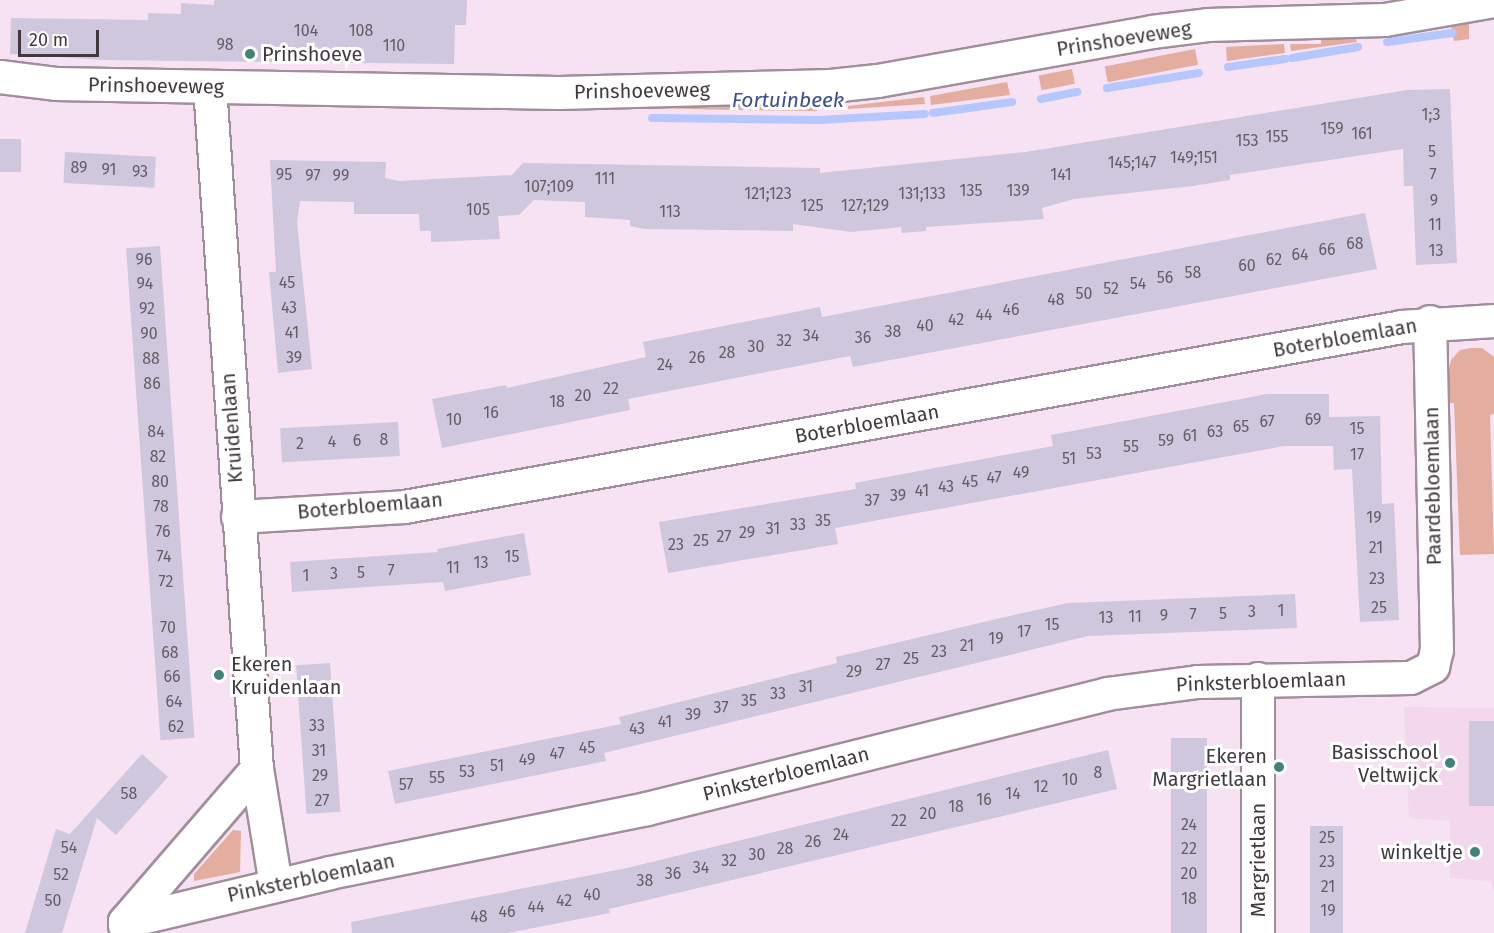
<!DOCTYPE html>
<style>
body{margin:0}
#map{position:relative;width:1494px;height:933px;overflow:hidden;background:#f6e2f2;font-family:"Fira Sans",sans-serif}
div>[style]{position:absolute}
[style*='--x']{left:calc(var(--x)*1px);top:calc(var(--y)*1px);width:calc(var(--w)*1px);rotate:calc(var(--a)*1deg)}
.built>*{inset:0;background:#f2d7ed}
.green>*{inset:0;background:#e3ad9f;transform-origin:0 0}
.stream>*{height:8px;margin:-4px;padding:0 4px;transform-origin:4px;border-radius:4px;background:#b5c7fe}
.building>*{inset:0;background:#cfc7dd;transform-origin:0 0}
.roads{filter:drop-shadow(2px 0 #a18e9d) drop-shadow(-2px 0 #a18e9d) drop-shadow(0 2px #a18e9d) drop-shadow(0 -2px #a18e9d)}
.minor>*{height:32px;margin:-16px;padding:0 16px;transform-origin:16px;border-radius:16px;background:#fff}
.dots>*{width:16px;height:16px;translate:-50% -50%;box-sizing:border-box;border:3px solid #fff;border-radius:50%}
span{translate:-50% -50%;white-space:nowrap;text-align:center;line-height:1.15;-webkit-text-stroke:6px #fff;paint-order:stroke}
.number-label{font-size:16px;color:#645c66}
.number-label span{-webkit-text-stroke-width:0}
.street-label{font-size:20px;color:#41393f}
.poi-label{font-size:20px;color:#41393f}
.left{translate:0 -50%;text-align:left}
.right{translate:-100% -50%;text-align:right}
.water-label{font-size:21px;color:#3d4d8f;font-style:italic}
.scale{position:absolute;left:18px;top:30px;width:81px;height:27px;box-sizing:border-box;border:3px solid #41393f;border-top:0;padding-left:8px;font-size:18px;line-height:21px;white-space:nowrap;color:#41393f;-webkit-text-stroke:4px #fff;paint-order:stroke}
</style>
<div id="map">
<div class="built">
<div style="clip-path:polygon(1404px 707px,1494px 708px,1494px 892px,1491px 881px,1450px 878px,1450px 821px,1409px 818px)"></div>
</div>
<div class="green">
<div style="clip-path:polygon(1461px 20px,1469px 21px,1469px 39px,1454px 41px,1451px 26px,1385px 37px,1386px 33px)"></div>
<div style="clip-path:polygon(1355px 35px,1357px 42px,1291px 51px,1290px 44px,1321px 44px,1321px 37px)"></div>
<div style="clip-path:polygon(1284px 44px,1285px 53px,1227px 61px,1226px 47px)"></div>
<div style="left:1195px;top:49px;width:16px;height:92px;rotate:79deg"></div>
<div style="left:1072px;top:69px;width:15px;height:34px;rotate:79deg"></div>
<div style="clip-path:polygon(1007px 82px,1010px 95px,931px 105px,930px 96px)"></div>
<div style="clip-path:polygon(924px 97px,925px 104px,848px 109px,848px 106px)"></div>
<div style="clip-path:polygon(817px 100px,817px 111px,739px 110px,738px 101px)"></div>
<div style="clip-path:polygon(732px 102px,732px 110px,651px 108px,651px 104px)"></div>
<div style="clip-path:polygon(1471px 348px,1482px 348px,1494px 357px,1494px 414px,1490px 415px,1494px 554px,1460px 555px,1454px 403px,1441px 403px,1451px 360px,1460px 350px)"></div>
<div style="clip-path:polygon(233px 830px,241px 831px,240px 872px,194px 881px,194px 874px)"></div>
</div>
<div class="stream">
<div style="--x:1387;--y:42;--w:66;--a:-7.9"></div>
<div style="--x:1292;--y:58;--w:67;--a:-9.5"></div>
<div style="--x:1228;--y:67;--w:58;--a:-8"></div>
<div style="--x:1107;--y:88;--w:93;--a:-9.3"></div>
<div style="--x:1041;--y:99;--w:37;--a:-11"></div>
<div style="--x:933;--y:113;--w:80;--a:-7.9"></div>
<div style="--x:652;--y:118;--w:167;--a:0.7"></div>
<div style="--x:819;--y:120;--w:106;--a:-3.2"></div>
</div>
<div class="building">
<div style="clip-path:polygon(214px 0,467px 0,466px 25px,455px 25px,454px 64px,105px 60px,10px 54px,11px 18px,148px 20px,148px 13px,181px 14px,181px 3px,214px 5px)"></div>
<div style="clip-path:polygon(1450px 89px,1457px 263px,1416px 265px,1413px 186px,1404px 186px,1403px 149px,1230px 175px,1230px 180px,1193px 186px,1074px 199px,1042px 208px,1044px 219px,926px 227px,926px 231px,902px 233px,901px 227px,851px 232px,793px 224px,793px 231px,645px 229px,630px 226px,630px 220px,585px 217px,585px 202px,534px 200px,519px 215px,498px 216px,500px 239px,431px 242px,431px 231px,420px 231px,419px 214px,354px 214px,354px 202px,300px 201px,297px 222px,312px 369px,278px 373px,269px 272px,276px 272px,270px 160px,386px 162px,385px 178px,398px 181px,512px 175px,523px 163px,820px 168px,820px 173px,1025px 152px,1407px 90px)"></div>
<div style="left:0;top:139px;width:21px;height:33px"></div>
<div style="left:65px;top:152px;width:91px;height:31px;rotate:3deg"></div>
<div style="clip-path:polygon(1365px 213px,1377px 269px,853px 367px,850px 356px,803px 365px,628px 399px,630px 410px,442px 448px,432px 399px,506px 385px,507px 388px,646px 357px,643px 342px,820px 307px,822px 317px)"></div>
<div style="left:160px;top:246px;width:493px;height:34px;rotate:86deg"></div>
<div style="clip-path:polygon(1267px 394px,1329px 394px,1329px 417px,1380px 416px,1382px 504px,1394px 503px,1399px 620px,1360px 622px,1352px 469px,1334px 470px,1333px 446px,1284px 446px,835px 528px,838px 544px,668px 573px,659px 522px,856px 489px,855px 483px,1053px 446px,1051px 435px)"></div>
<div style="left:398px;top:422px;width:34px;height:118px;rotate:87deg"></div>
<div style="clip-path:polygon(524px 533px,531px 575px,445px 591px,443px 582px,292px 592px,290px 562px,438px 552px,437px 549px)"></div>
<div style="clip-path:polygon(1295px 594px,1297px 628px,1088px 636px,604px 753px,606px 761px,395px 804px,388px 771px,621px 724px,619px 717px,837px 663px,836px 657px,1005px 617px,1068px 603px)"></div>
<div style="left:330px;top:663px;width:149px;height:34px;rotate:86deg"></div>
<div style="left:1469px;top:721px;width:25px;height:85px"></div>
<div style="left:1171px;top:738px;width:36px;height:195px"></div>
<div style="clip-path:polygon(1108px 750px,1117px 789px,609px 909px,610px 913px,508px 933px,352px 933px,351px 922px,627px 868px)"></div>
<div style="clip-path:polygon(142px 754px,168px 777px,116px 835px,97px 818px,62px 933px,25px 933px,56px 829px,70px 834px)"></div>
<div style="left:1310px;top:826px;width:33px;height:107px"></div>
</div>
<div class="roads">
<div class="minor">
<div style="--x:0;--y:77;--w:56;--a:7.1"></div>
<div style="--x:56;--y:84;--w:503;--a:1.03"></div>
<div style="--x:559;--y:93;--w:272;--a:-1.5"></div>
<div style="--x:831;--y:86;--w:47;--a:-6.1"></div>
<div style="--x:878;--y:81;--w:278;--a:-10.1"></div>
<div style="--x:1152;--y:32;--w:56;--a:-7.1"></div>
<div style="--x:1208;--y:25;--w:177;--a:-1.6"></div>
<div style="--x:1385;--y:20;--w:111;--a:-9.9"></div>
<div style="--x:210;--y:87;--w:684;--a:86.06"></div>
<div style="--x:257;--y:769;--w:118;--a:80.7"></div>
<div style="--x:238;--y:517;--w:167;--a:-3.4"></div>
<div style="--x:405;--y:507;--w:1013;--a:-10.23"></div>
<div style="--x:1402;--y:327;--w:92;--a:-3.7"></div>
<div style="--x:125;--y:922;--w:211;--a:-13.4"></div>
<div style="--x:330;--y:873;--w:323;--a:-11.4"></div>
<div style="--x:647;--y:809;--w:474;--a:-14"></div>
<div style="--x:1107;--y:694;--w:92;--a:-7.5"></div>
<div style="--x:1198;--y:682;--w:213;--a:-1.1"></div>
<div style="--x:1411;--y:678;--w:25;--a:-27"></div>
<div style="--x:1433;--y:667;--w:17;--a:-77"></div>
<div style="--x:1437;--y:650;--w:328;--a:-91.2"></div>
<div style="--x:125;--y:926;--w:4;--a:-90"></div>
<div style="--x:125;--y:922;--w:202;--a:-49.2"></div>
<div style="--x:1258;--y:933;--w:254;--a:-90"></div>
</div>
</div>
<div class="dots">
<div style="left:250px;top:54px;background:#418376"></div>
<div style="left:219px;top:675px;background:#418376"></div>
<div style="left:1450px;top:763px;background:#418376"></div>
<div style="left:1279px;top:767px;background:#418376"></div>
<div style="left:1475px;top:852px;background:#418376"></div>
</div>
<div class="number-label">
<span style="left:306px;top:31px">104</span>
<span style="left:361px;top:31px">108</span>
<span style="left:225px;top:45px">98</span>
<span style="left:394px;top:46px">110</span>
<span style="left:1431px;top:115px">1;3</span>
<span style="left:1332px;top:129px">159</span>
<span style="left:1362px;top:134px">161</span>
<span style="left:1277px;top:137px">155</span>
<span style="left:1247px;top:141px">153</span>
<span style="left:1432px;top:152px">5</span>
<span style="left:1194px;top:158px">149;151</span>
<span style="left:1132px;top:163px">145;147</span>
<span style="left:79px;top:168px">89</span>
<span style="left:109px;top:170px">91</span>
<span style="left:140px;top:172px">93</span>
<span style="left:284px;top:175px">95</span>
<span style="left:1061px;top:175px">141</span>
<span style="left:1433px;top:175px">7</span>
<span style="left:313px;top:176px">97</span>
<span style="left:341px;top:176px">99</span>
<span style="left:605px;top:179px">111</span>
<span style="left:549px;top:187px">107;109</span>
<span style="left:971px;top:191px">135</span>
<span style="left:1018px;top:191px">139</span>
<span style="left:768px;top:194px">121;123</span>
<span style="left:922px;top:194px">131;133</span>
<span style="left:1434px;top:201px">9</span>
<span style="left:812px;top:206px">125</span>
<span style="left:865px;top:206px">127;129</span>
<span style="left:478px;top:210px">105</span>
<span style="left:670px;top:212px">113</span>
<span style="left:1435px;top:225px">11</span>
<span style="left:1355px;top:244px">68</span>
<span style="left:1327px;top:250px">66</span>
<span style="left:1436px;top:251px">13</span>
<span style="left:1300px;top:255px">64</span>
<span style="left:144px;top:260px">96</span>
<span style="left:1274px;top:260px">62</span>
<span style="left:1247px;top:266px">60</span>
<span style="left:1193px;top:273px">58</span>
<span style="left:1165px;top:278px">56</span>
<span style="left:287px;top:283px">45</span>
<span style="left:145px;top:284px">94</span>
<span style="left:1138px;top:284px">54</span>
<span style="left:1111px;top:289px">52</span>
<span style="left:1084px;top:294px">50</span>
<span style="left:1056px;top:300px">48</span>
<span style="left:289px;top:308px">43</span>
<span style="left:147px;top:309px">92</span>
<span style="left:1011px;top:310px">46</span>
<span style="left:984px;top:315px">44</span>
<span style="left:956px;top:320px">42</span>
<span style="left:925px;top:326px">40</span>
<span style="left:893px;top:332px">38</span>
<span style="left:292px;top:333px">41</span>
<span style="left:149px;top:334px">90</span>
<span style="left:811px;top:336px">34</span>
<span style="left:863px;top:338px">36</span>
<span style="left:784px;top:341px">32</span>
<span style="left:756px;top:347px">30</span>
<span style="left:727px;top:353px">28</span>
<span style="left:294px;top:358px">39</span>
<span style="left:697px;top:358px">26</span>
<span style="left:151px;top:359px">88</span>
<span style="left:665px;top:365px">24</span>
<span style="left:152px;top:384px">86</span>
<span style="left:611px;top:389px">22</span>
<span style="left:583px;top:396px">20</span>
<span style="left:557px;top:402px">18</span>
<span style="left:491px;top:413px">16</span>
<span style="left:454px;top:420px">10</span>
<span style="left:1313px;top:420px">69</span>
<span style="left:1267px;top:422px">67</span>
<span style="left:1241px;top:427px">65</span>
<span style="left:1357px;top:429px">15</span>
<span style="left:156px;top:432px">84</span>
<span style="left:1215px;top:432px">63</span>
<span style="left:1190px;top:436px">61</span>
<span style="left:384px;top:440px">8</span>
<span style="left:357px;top:441px">6</span>
<span style="left:1166px;top:441px">59</span>
<span style="left:332px;top:442px">4</span>
<span style="left:300px;top:444px">2</span>
<span style="left:1131px;top:447px">55</span>
<span style="left:1094px;top:454px">53</span>
<span style="left:1357px;top:455px">17</span>
<span style="left:158px;top:457px">82</span>
<span style="left:1069px;top:459px">51</span>
<span style="left:1021px;top:473px">49</span>
<span style="left:994px;top:478px">47</span>
<span style="left:160px;top:482px">80</span>
<span style="left:970px;top:482px">45</span>
<span style="left:946px;top:487px">43</span>
<span style="left:922px;top:491px">41</span>
<span style="left:898px;top:496px">39</span>
<span style="left:872px;top:501px">37</span>
<span style="left:161px;top:507px">78</span>
<span style="left:1374px;top:518px">19</span>
<span style="left:823px;top:521px">35</span>
<span style="left:798px;top:525px">33</span>
<span style="left:773px;top:529px">31</span>
<span style="left:163px;top:532px">76</span>
<span style="left:747px;top:533px">29</span>
<span style="left:724px;top:537px">27</span>
<span style="left:701px;top:541px">25</span>
<span style="left:676px;top:545px">23</span>
<span style="left:1376px;top:548px">21</span>
<span style="left:164px;top:557px">74</span>
<span style="left:512px;top:557px">15</span>
<span style="left:481px;top:563px">13</span>
<span style="left:453px;top:568px">11</span>
<span style="left:391px;top:571px">7</span>
<span style="left:361px;top:573px">5</span>
<span style="left:334px;top:574px">3</span>
<span style="left:306px;top:576px">1</span>
<span style="left:1377px;top:579px">23</span>
<span style="left:166px;top:582px">72</span>
<span style="left:1379px;top:608px">25</span>
<span style="left:1281px;top:611px">1</span>
<span style="left:1252px;top:612px">3</span>
<span style="left:1223px;top:614px">5</span>
<span style="left:1193px;top:615px">7</span>
<span style="left:1164px;top:616px">9</span>
<span style="left:1135px;top:617px">11</span>
<span style="left:1106px;top:618px">13</span>
<span style="left:1052px;top:625px">15</span>
<span style="left:168px;top:628px">70</span>
<span style="left:1024px;top:632px">17</span>
<span style="left:996px;top:639px">19</span>
<span style="left:967px;top:646px">21</span>
<span style="left:939px;top:652px">23</span>
<span style="left:170px;top:653px">68</span>
<span style="left:911px;top:659px">25</span>
<span style="left:883px;top:665px">27</span>
<span style="left:854px;top:672px">29</span>
<span style="left:172px;top:677px">66</span>
<span style="left:806px;top:687px">31</span>
<span style="left:778px;top:694px">33</span>
<span style="left:749px;top:701px">35</span>
<span style="left:174px;top:702px">64</span>
<span style="left:721px;top:708px">37</span>
<span style="left:693px;top:715px">39</span>
<span style="left:665px;top:722px">41</span>
<span style="left:317px;top:726px">33</span>
<span style="left:176px;top:727px">62</span>
<span style="left:637px;top:729px">43</span>
<span style="left:587px;top:748px">45</span>
<span style="left:319px;top:751px">31</span>
<span style="left:557px;top:754px">47</span>
<span style="left:527px;top:760px">49</span>
<span style="left:497px;top:766px">51</span>
<span style="left:467px;top:772px">53</span>
<span style="left:1098px;top:773px">8</span>
<span style="left:320px;top:776px">29</span>
<span style="left:437px;top:778px">55</span>
<span style="left:1070px;top:780px">10</span>
<span style="left:406px;top:785px">57</span>
<span style="left:1041px;top:787px">12</span>
<span style="left:129px;top:794px">58</span>
<span style="left:1013px;top:794px">14</span>
<span style="left:984px;top:800px">16</span>
<span style="left:322px;top:801px">27</span>
<span style="left:956px;top:807px">18</span>
<span style="left:928px;top:814px">20</span>
<span style="left:899px;top:821px">22</span>
<span style="left:1189px;top:825px">24</span>
<span style="left:841px;top:835px">24</span>
<span style="left:1327px;top:838px">25</span>
<span style="left:813px;top:842px">26</span>
<span style="left:69px;top:848px">54</span>
<span style="left:785px;top:849px">28</span>
<span style="left:1189px;top:849px">22</span>
<span style="left:757px;top:855px">30</span>
<span style="left:729px;top:861px">32</span>
<span style="left:1327px;top:862px">23</span>
<span style="left:701px;top:868px">34</span>
<span style="left:673px;top:874px">36</span>
<span style="left:1189px;top:874px">20</span>
<span style="left:61px;top:875px">52</span>
<span style="left:645px;top:881px">38</span>
<span style="left:1328px;top:887px">21</span>
<span style="left:592px;top:895px">40</span>
<span style="left:1189px;top:899px">18</span>
<span style="left:53px;top:901px">50</span>
<span style="left:564px;top:901px">42</span>
<span style="left:536px;top:907px">44</span>
<span style="left:1328px;top:911px">19</span>
<span style="left:507px;top:912px">46</span>
<span style="left:479px;top:917px">48</span>
</div>
<div class="street-label">
<span style="left:1124px;top:39px;rotate:-9deg">Prinshoeveweg</span>
<span style="left:156px;top:86px;rotate:1deg">Prinshoeveweg</span>
<span style="left:642px;top:91px;rotate:-1deg">Prinshoeveweg</span>
<span style="left:1345px;top:338px;rotate:-10deg">Boterbloemlaan</span>
<span style="left:867px;top:424px;rotate:-10deg">Boterbloemlaan</span>
<span style="left:232px;top:428px;rotate:-94deg">Kruidenlaan</span>
<span style="left:1433px;top:486px;rotate:-91deg">Paardebloemlaan</span>
<span style="left:370px;top:506px;rotate:-5deg">Boterbloemlaan</span>
<span style="left:1261px;top:682px;rotate:-2deg">Pinksterbloemlaan</span>
<span style="left:786px;top:774px;rotate:-14deg">Pinksterbloemlaan</span>
<span style="left:1258px;top:860px;rotate:-90deg">Margrietlaan</span>
<span style="left:311px;top:878px;rotate:-12deg">Pinksterbloemlaan</span>
</div>
<div class="poi-label">
<span class="left" style="left:262px;top:54px">Prinshoeve</span>
<span class="left" style="left:231px;top:676px">Ekeren<br>Kruidenlaan</span>
<span class="right" style="left:1438px;top:764px">Basisschool<br>Veltwijck</span>
<span class="right" style="left:1267px;top:768px">Ekeren<br>Margrietlaan</span>
<span class="right" style="left:1463px;top:852px">winkeltje</span>
</div>
<div class="water-label">
<span style="left:788px;top:100px">Fortuinbeek</span>
</div>
<div class="scale">20 m</div>
</div>
